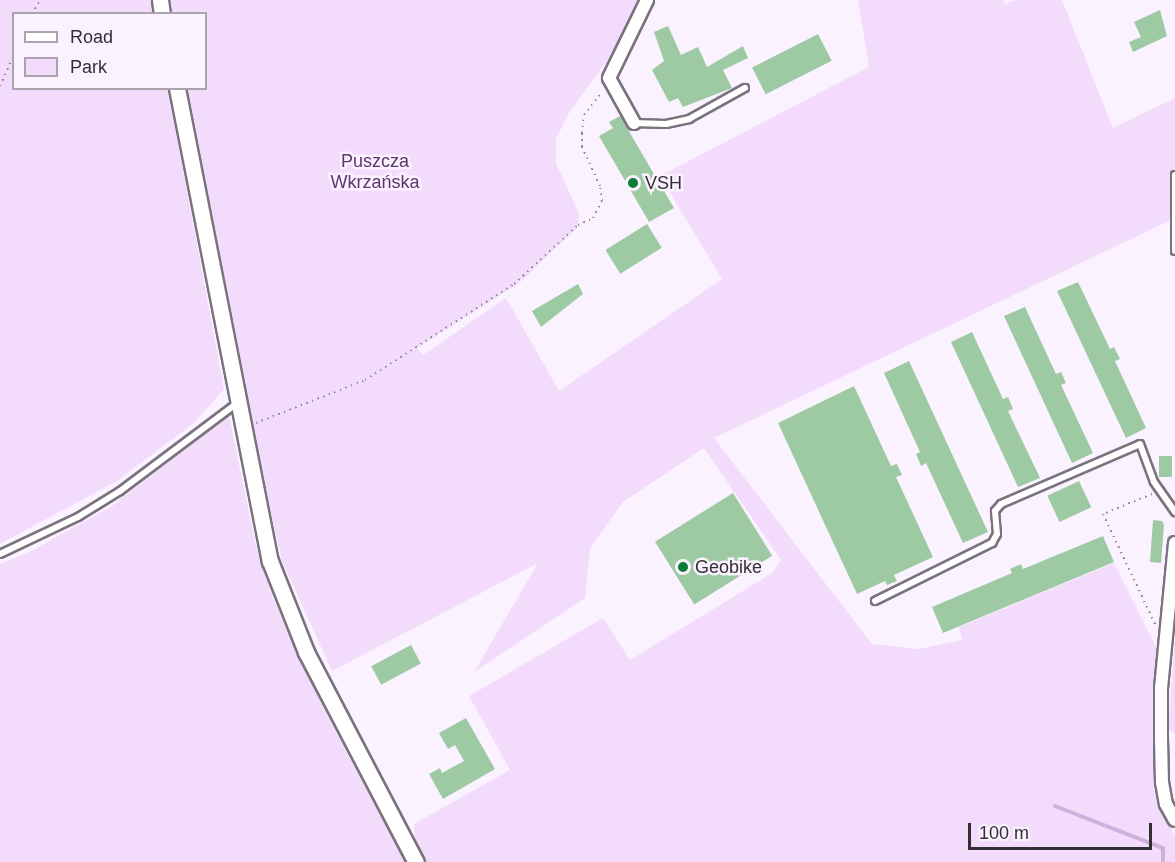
<!DOCTYPE html>
<meta charset="utf-8">
<style>
body{margin:0}
#map{position:relative;width:1175px;height:862px;overflow:hidden;background:#fbf2ff;font-family:Arial,sans-serif}
div>[style]{position:absolute}
[style*='--x']{left:calc(var(--x)*1px);top:calc(var(--y)*1px);width:calc(var(--w)*1px);rotate:calc(var(--a)*1deg)}
.green>*{inset:0;background:#f3dbfc}
.stream>*{height:4px;margin:-2px;padding:0 2px;transform-origin:2px;border-radius:2px;background:#d0b0dd}
.building>*{inset:0;background:#9dcaa3;transform-origin:0 0}
.path>*{height:2px;margin-top:-1px;transform-origin:0;background:repeating-linear-gradient(90deg,#918b94 0 1.5px,transparent 0 6px)}
.roads{filter:drop-shadow(2px 0 #7a727d) drop-shadow(-2px 0 #7a727d) drop-shadow(0 2px #7a727d) drop-shadow(0 -2px #7a727d)}
.service>*{height:6px;margin:-3px;padding:0 3px;transform-origin:3px;border-radius:3px;background:#fff}
.minor>*{height:12px;margin:-6px;padding:0 6px;transform-origin:6px;border-radius:6px;background:#fff}
.tertiary>*{height:15px;margin:-7.5px;padding:0 7.5px;transform-origin:7.5px;border-radius:7.5px;background:#fff}
.dots>*{width:16px;height:16px;translate:-50% -50%;box-sizing:border-box;border:3px solid #fbf2ff;border-radius:50%}
span{translate:-50% -50%;white-space:nowrap;text-align:center;line-height:1.15;-webkit-text-stroke:5px #fbf2ff;paint-order:stroke}
.park-label{font-size:18px;color:#5e356d}
.poi-label{font-size:18px;color:#322f34}
.left{translate:0 -50%;text-align:left}
.legend{position:absolute;left:12px;top:12px;width:195px;height:78px;box-sizing:border-box;background:#fbf2ff;border:2px solid #aba4ae;margin:0;padding:8px 10px;list-style:none;font-size:18px;color:#322f34}
.legend li{display:flex;align-items:center;gap:12px;height:30px}
.legend b{width:30px;border:2px solid #aba4ae}
.scale{position:absolute;left:968px;top:823px;width:184px;height:27px;box-sizing:border-box;border:3px solid #322f34;border-top:0;padding-left:8px;font-size:18px;line-height:21px;white-space:nowrap;color:#322f34;-webkit-text-stroke:4px #fbf2ff;paint-order:stroke}
</style>
<div id="map">
<div class="green">
<div style="clip-path:polygon(0 0,150px 0,153px 13px,14px 14px,14px 88px,168px 89px,224px 389px,195px 422px,117px 481px,0 544px)"></div>
<div style="clip-path:polygon(167px 0,642px 0,628px 32px,569px 113px,556px 139px,556px 163px,579px 214px,577px 228px,518px 284px,417px 348px,423px 355px,506px 298px,559px 391px,722px 279px,660px 176px,869px 67px,858px 0,1003px 0,1005px 4px,1017px 0,1062px 0,1113px 128px,1175px 98px,1175px 226px,1173px 219px,714px 438px,872px 644px,919px 649px,962px 640px,959px 627px,1114px 563px,1157px 649px,1157px 788px,1175px 837px,1175px 862px,426px 862px,415px 838px,414px 824px,510px 770px,469px 696px,603px 618px,630px 660px,772px 573px,781px 560px,704px 448px,623px 502px,590px 548px,585px 598px,474px 672px,538px 563px,332px 671px,282px 561px,230px 329px,184px 89px,206px 88px,206px 14px,170px 13px)"></div>
<div style="clip-path:polygon(229px 416px,256px 546px,273px 599px,324px 710px,405px 862px,0 862px,0 564px,31px 551px,112px 506px)"></div>
<div style="clip-path:polygon(1175px 637px,1175px 733px,1168px 729px)"></div>
</div>
<div class="stream">
<div style="--x:1055;--y:806;--w:116;--a:21.3"></div>
<div style="--x:1163;--y:848;--w:14;--a:90"></div>
</div>
<div class="building">
<div style="clip-path:polygon(1160px 10px,1167px 36px,1133px 52px,1129px 42px,1141px 37px,1134px 22px)"></div>
<div style="clip-path:polygon(668px 26px,681px 55px,698px 47px,707px 67px,743px 46px,748px 58px,723px 70px,732px 88px,683px 107px,678px 98px,669px 102px,652px 70px,664px 61px,654px 32px)"></div>
<div style="left:818px;top:34px;width:30px;height:74px;rotate:63deg"></div>
<div style="clip-path:polygon(620px 116px,674px 208px,649px 222px,599px 136px,613px 128px,609px 122px)"></div>
<div style="left:647px;top:224px;width:28px;height:49px;rotate:58deg"></div>
<div style="clip-path:polygon(1078px 282px,1110px 349px,1114px 347px,1120px 359px,1115px 361px,1146px 428px,1126px 438px,1057px 291px)"></div>
<div style="clip-path:polygon(578px 284px,583px 294px,541px 327px,532px 311px)"></div>
<div style="clip-path:polygon(1025px 307px,1056px 374px,1061px 372px,1066px 383px,1061px 385px,1093px 453px,1072px 463px,1004px 316px)"></div>
<div style="clip-path:polygon(972px 332px,1003px 399px,1008px 397px,1013px 409px,1008px 411px,1040px 478px,1018px 487px,951px 342px)"></div>
<div style="clip-path:polygon(909px 361px,988px 532px,963px 543px,926px 463px,921px 466px,916px 454px,920px 452px,884px 373px)"></div>
<div style="clip-path:polygon(854px 386px,891px 466px,897px 464px,902px 475px,896px 477px,933px 557px,894px 575px,897px 581px,887px 585px,885px 581px,857px 594px,778px 423px)"></div>
<div style="left:1159px;top:456px;width:13px;height:21px"></div>
<div style="left:1079px;top:481px;width:29px;height:35px;rotate:65deg"></div>
<div style="left:733px;top:493px;width:74px;height:92px;rotate:58deg"></div>
<div style="clip-path:polygon(1153px 520px,1162px 521px,1164px 525px,1161px 563px,1150px 562px)"></div>
<div style="clip-path:polygon(1103px 536px,1114px 562px,943px 633px,932px 607px,1012px 573px,1010px 569px,1021px 564px,1023px 569px)"></div>
<div style="left:411px;top:645px;width:21px;height:45px;rotate:62deg"></div>
<div style="clip-path:polygon(466px 718px,495px 769px,443px 799px,429px 774px,440px 768px,442px 773px,464px 761px,455px 745px,448px 749px,439px 733px)"></div>
</div>
<div class="path">
<div style="--x:32;--y:14;--w:16;--a:-60"></div>
<div style="--x:0;--y:86;--w:34;--a:-66"></div>
<div style="--x:256;--y:423;--w:117;--a:-21.5"></div>
<div style="--x:365;--y:380;--w:177;--a:-32.8"></div>
<div style="--x:514;--y:284;--w:87;--a:-42.7"></div>
<div style="--x:578;--y:225;--w:17;--a:-25"></div>
<div style="--x:593;--y:218;--w:19;--a:-62"></div>
<div style="--x:602;--y:201;--w:15;--a:-98"></div>
<div style="--x:600;--y:186;--w:43;--a:-114.8"></div>
<div style="--x:582;--y:147;--w:14;--a:-90"></div>
<div style="--x:582;--y:133;--w:18;--a:-84"></div>
<div style="--x:584;--y:115;--w:29;--a:-52"></div>
<div style="--x:1152;--y:494;--w:53;--a:157.8"></div>
<div style="--x:1103;--y:514;--w:122;--a:64.7"></div>
</div>
<div class="roads">
<div class="service">
<div style="--x:634;--y:123;--w:32;--a:2"></div>
<div style="--x:666;--y:124;--w:24;--a:-12"></div>
<div style="--x:689;--y:119;--w:64;--a:-29"></div>
<div style="--x:1175;--y:175;--w:76;--a:90"></div>
<div style="--x:0;--y:554;--w:86;--a:-25.4"></div>
<div style="--x:78;--y:517;--w:49;--a:-31.8"></div>
<div style="--x:120;--y:491;--w:146;--a:-36.9"></div>
<div style="--x:875;--y:601;--w:131;--a:-26.4"></div>
<div style="--x:992;--y:543;--w:10;--a:-61"></div>
<div style="--x:997;--y:534;--w:23;--a:-95"></div>
<div style="--x:995;--y:511;--w:9;--a:-49"></div>
<div style="--x:1001;--y:504;--w:151;--a:-23.3"></div>
<div style="--x:1140;--y:444;--w:40;--a:69.8"></div>
<div style="--x:1154;--y:482;--w:37;--a:55"></div>
</div>
<div class="minor">
<div style="--x:634;--y:123;--w:51;--a:-119.1"></div>
<div style="--x:609;--y:78;--w:87;--a:-64"></div>
<div style="--x:1175;--y:543;--w:146;--a:95.5"></div>
<div style="--x:1161;--y:688;--w:51;--a:90"></div>
<div style="--x:1161;--y:739;--w:43;--a:88.7"></div>
<div style="--x:1162;--y:782;--w:22;--a:80"></div>
<div style="--x:1166;--y:804;--w:18;--a:61"></div>
</div>
<div class="tertiary">
<div style="--x:160;--y:0;--w:14;--a:82"></div>
<div style="--x:177;--y:88;--w:482;--a:78.9"></div>
<div style="--x:270;--y:561;--w:98;--a:68.4"></div>
<div style="--x:306;--y:652;--w:237;--a:62.4"></div>
</div>
</div>
<div class="dots">
<div style="left:633px;top:183px;background:#0a7d34"></div>
<div style="left:683px;top:567px;background:#0a7d34"></div>
</div>
<div class="park-label">
<span style="left:375px;top:172px">Puszcza<br>Wkrzańska</span>
</div>
<div class="poi-label">
<span class="left" style="left:645px;top:183px">VSH</span>
<span class="left" style="left:695px;top:567px">Geobike</span>
</div>
<ul class="legend">
<li><b style="height:8px;background:#fff"></b>Road</li>
<li><b style="height:16px;background:#f3dbfc"></b>Park</li>
</ul>
<div class="scale">100 m</div>
</div>
